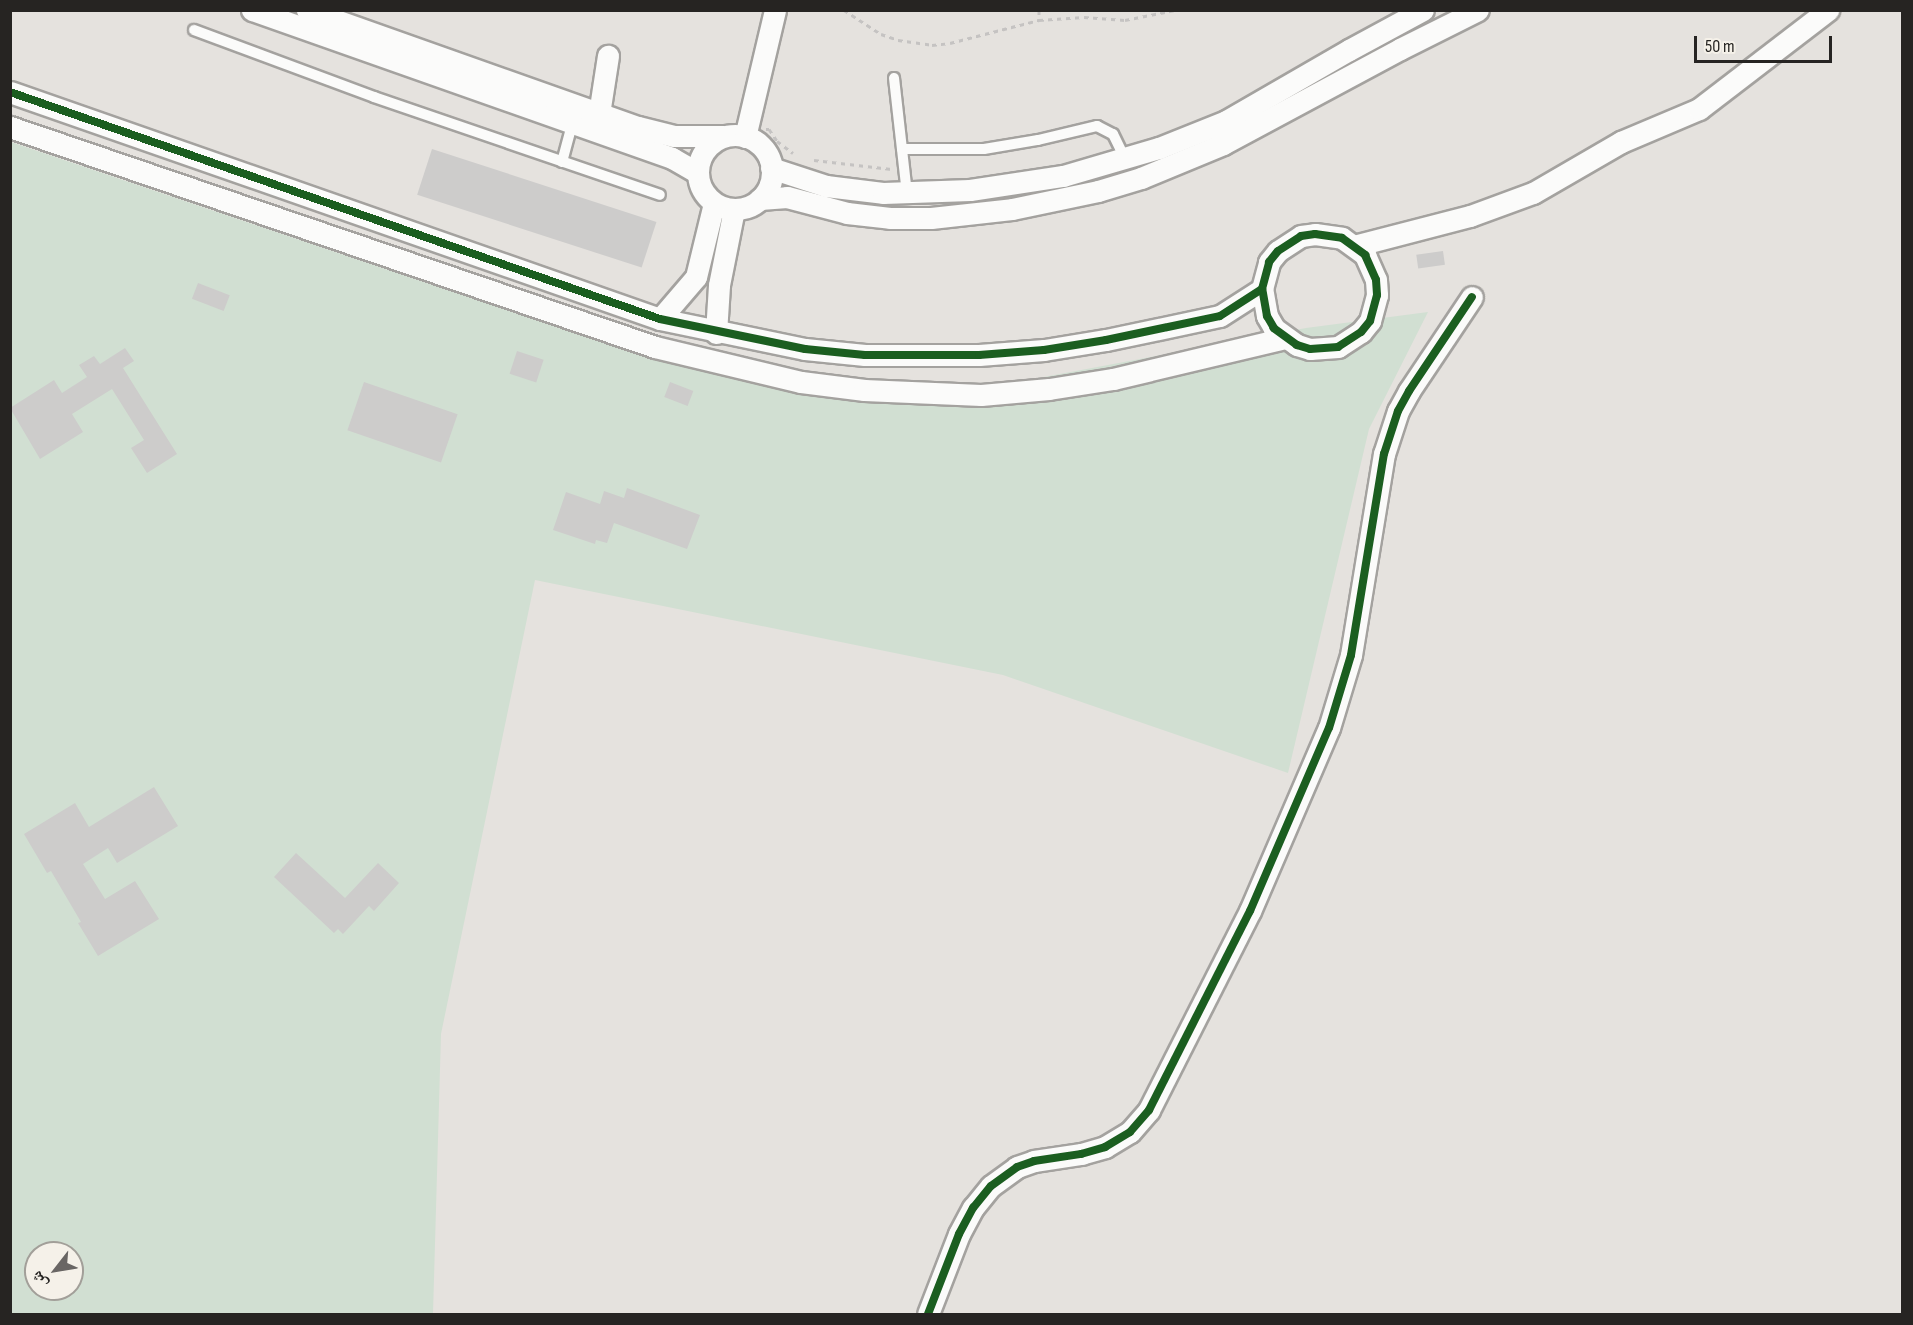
<!DOCTYPE html>
<meta charset="utf-8">
<style>
body{margin:0}
#map{position:relative;width:1913px;height:1325px;overflow:hidden;background:#e5e2de;font-family:"Sofia Sans Condensed","Noto Naskh Arabic",sans-serif}
div>[style]{position:absolute}
[style*='--x']{left:calc(var(--x)*1px);top:calc(var(--y)*1px);width:calc(var(--w)*1px);rotate:calc(var(--a)*1deg)}
.green>*{inset:0;background:#d1dfd2}
.building>*{inset:0;background:#cdcccb;transform-origin:0 0}
.path>*{height:3px;margin-top:-1.5px;transform-origin:0;background:repeating-linear-gradient(90deg,#c5c3c2 0 4.5px,transparent 0 9px)}
.roads{filter:drop-shadow(2px 0 #a4a29f) drop-shadow(-2px 0 #a4a29f) drop-shadow(0 2px #a4a29f) drop-shadow(0 -2px #a4a29f)}
.lane>*{height:10px;margin:-5px;padding:0 5px;transform-origin:5px;border-radius:5px;background:#fbfbfa}
.street>*{height:21px;margin:-10.5px;padding:0 10.5px;transform-origin:10.5px;border-radius:10.5px;background:#fbfbfa}
.street>.ring{margin:-10.5px;padding:0;box-sizing:content-box;background:none;border:21px solid #fbfbfa;border-radius:50%}
.cycleway>*{height:8px;margin:-4px;padding:0 4px;transform-origin:4px;border-radius:4px;background:#1b5e20}
span{translate:-50% -50%;white-space:nowrap;text-align:center;line-height:1.15;-webkit-text-stroke:5px #f5f1e9;paint-order:stroke}
.frame{position:absolute;inset:0;border:12px solid #262422;pointer-events:none}
.north{position:absolute;left:24px;top:1241px;width:60px;height:60px;box-sizing:border-box;background:#f5f1e9;border:2px solid #a29f99;border-radius:50%;rotate:239deg;font-size:16px;font-weight:700;line-height:24px;text-align:center;color:#262422}
.north::after{content:'';display:block;margin:auto;width:21px;height:27px;background:#696664;clip-path:polygon(50% 0,100% 100%,50% 72%,0 100%)}
.scale{position:absolute;left:1694px;top:36px;width:138px;height:27px;box-sizing:border-box;border:3px solid #262422;border-top:0;padding-left:8px;font-size:18px;line-height:21px;white-space:nowrap;color:#262422;-webkit-text-stroke:4px #f5f1e9;paint-order:stroke}
</style>
<div id="map">
<div class="green">
<div style="clip-path:polygon(evenodd,11px 142px,615px 347px,796px 375px,980px 389px,1306px 328px,1428px 312px,1369px 429px,1288px 773px,1003px 675px,535px 580px,441px 1034px,433px 1314px,11px 1314px,11px 142px,36px 1253px,72px 1253px,72px 1289px,36px 1289px,36px 1253px)"></div>
</div>
<div class="building">
<div style="left:432px;top:149px;width:236px;height:48px;rotate:18deg"></div>
<div style="left:1443px;top:251px;width:14px;height:27px;rotate:82deg"></div>
<div style="left:198px;top:283px;width:34px;height:17px;rotate:21deg"></div>
<div style="clip-path:polygon(125px 348px,134px 361px,123px 368px,177px 454px,147px 473px,131px 448px,144px 440px,112px 389px,72px 414px,83px 432px,40px 459px,10px 408px,54px 380px,62px 393px,87px 377px,79px 365px,94px 356px,100px 364px)"></div>
<div style="left:517px;top:351px;width:28px;height:24px;rotate:18deg"></div>
<div style="left:364px;top:382px;width:99px;height:51px;rotate:19deg"></div>
<div style="left:670px;top:382px;width:25px;height:16px;rotate:21deg"></div>
<div style="clip-path:polygon(627px 488px,700px 515px,687px 549px,614px 523px,607px 543px,596px 540px,595px 544px,553px 530px,566px 492px,600px 504px,604px 491px,624px 498px)"></div>
<div style="clip-path:polygon(154px 787px,178px 826px,117px 863px,108px 848px,83px 864px,105px 899px,135px 881px,159px 919px,98px 956px,78px 923px,81px 922px,51px 871px,47px 873px,24px 834px,75px 803px,89px 827px)"></div>
<div style="clip-path:polygon(296px 853px,345px 898px,378px 863px,399px 883px,374px 911px,369px 906px,343px 934px,338px 929px,334px 933px,274px 877px)"></div>
</div>
<div class="path">
<div style="--x:844;--y:10;--w:44;--a:33"></div>
<div style="--x:881;--y:34;--w:18;--a:19"></div>
<div style="--x:898;--y:40;--w:34;--a:8"></div>
<div style="--x:932;--y:45;--w:18;--a:-6"></div>
<div style="--x:950;--y:43;--w:92;--a:-14.5"></div>
<div style="--x:1039;--y:20;--w:45;--a:-3.8"></div>
<div style="--x:1084;--y:17;--w:41;--a:4.2"></div>
<div style="--x:1125;--y:20;--w:51;--a:-11.3"></div>
<div style="--x:1039;--y:10;--w:10;--a:90"></div>
<div style="--x:766;--y:129;--w:3;--a:0"></div>
<div style="--x:769;--y:129;--w:14;--a:56"></div>
<div style="--x:777;--y:141;--w:20;--a:37"></div>
<div style="--x:814;--y:160;--w:78;--a:6.7"></div>
</div>
<div class="roads">
<div class="lane">
<div style="--x:194;--y:30;--w:192;--a:20.4"></div>
<div style="--x:374;--y:97;--w:302;--a:18.9"></div>
<div style="--x:894;--y:78;--w:116;--a:83.6"></div>
<div style="--x:902;--y:149;--w:82;--a:0"></div>
<div style="--x:984;--y:149;--w:55;--a:-9.5"></div>
<div style="--x:1038;--y:140;--w:61;--a:-13.3"></div>
<div style="--x:1097;--y:126;--w:18;--a:27"></div>
<div style="--x:1113;--y:134;--w:28;--a:64"></div>
<div style="--x:562;--y:162;--w:39;--a:-75"></div>
</div>
<div class="street">
<div style="--x:252;--y:10;--w:445;--a:19.4"></div>
<div style="--x:672;--y:158;--w:30;--a:30"></div>
<div style="--x:307;--y:10;--w:351;--a:19.5"></div>
<div style="--x:638;--y:127;--w:37;--a:14"></div>
<div style="--x:674;--y:136;--w:49;--a:0"></div>
<div style="--x:10;--y:92;--w:688;--a:19.25"></div>
<div style="--x:660;--y:319;--w:148;--a:11.7"></div>
<div style="--x:805;--y:349;--w:60;--a:5.7"></div>
<div style="--x:865;--y:355;--w:114;--a:0"></div>
<div style="--x:979;--y:355;--w:65;--a:-4.4"></div>
<div style="--x:1044;--y:350;--w:63;--a:-9.2"></div>
<div style="--x:1106;--y:340;--w:116;--a:-11.9"></div>
<div style="--x:1220;--y:316;--w:50;--a:-32.7"></div>
<div style="--x:1262;--y:289;--w:28;--a:-75"></div>
<div style="--x:1269;--y:262;--w:14;--a:-51"></div>
<div style="--x:1278;--y:251;--w:27;--a:-33"></div>
<div style="--x:1301;--y:236;--w:14;--a:-8"></div>
<div style="--x:1315;--y:234;--w:27;--a:8"></div>
<div style="--x:1342;--y:238;--w:29;--a:36"></div>
<div style="--x:1365;--y:255;--w:27;--a:66"></div>
<div style="--x:1376;--y:280;--w:15;--a:86"></div>
<div style="--x:1377;--y:295;--w:27;--a:105"></div>
<div style="--x:1370;--y:321;--w:14;--a:129"></div>
<div style="--x:1361;--y:332;--w:27;--a:147"></div>
<div style="--x:1338;--y:347;--w:28;--a:176"></div>
<div style="--x:1310;--y:349;--w:14;--a:-163"></div>
<div style="--x:1297;--y:345;--w:29;--a:-144"></div>
<div style="--x:1274;--y:328;--w:14;--a:-120"></div>
<div style="--x:1267;--y:316;--w:27;--a:-100"></div>
<div style="--x:599;--y:114;--w:59;--a:-81.2"></div>
<div style="--x:10;--y:127;--w:681;--a:18.83"></div>
<div style="--x:655;--y:347;--w:150;--a:13.5"></div>
<div style="--x:801;--y:382;--w:64;--a:7.2"></div>
<div style="--x:864;--y:390;--w:117;--a:2.4"></div>
<div style="--x:981;--y:395;--w:68;--a:-5"></div>
<div style="--x:1049;--y:389;--w:65;--a:-8.9"></div>
<div style="--x:1113;--y:379;--w:177;--a:-13.4"></div>
<div class="ring" style="left:698px;top:135px;width:53px;height:53px"></div>
<div style="--x:745;--y:137;--w:130;--a:-76.7"></div>
<div style="--x:771;--y:168;--w:58;--a:18.1"></div>
<div style="--x:826;--y:186;--w:57;--a:7"></div>
<div style="--x:883;--y:193;--w:87;--a:-2"></div>
<div style="--x:970;--y:190;--w:94;--a:-8.6"></div>
<div style="--x:1063;--y:176;--w:100;--a:-16.3"></div>
<div style="--x:1159;--y:148;--w:72;--a:-21.9"></div>
<div style="--x:1226;--y:121;--w:142;--a:-30"></div>
<div style="--x:1349;--y:50;--w:84;--a:-28.4"></div>
<div style="--x:760;--y:199;--w:27;--a:-4"></div>
<div style="--x:787;--y:197;--w:62;--a:14.9"></div>
<div style="--x:847;--y:213;--w:43;--a:6.6"></div>
<div style="--x:890;--y:218;--w:41;--a:0"></div>
<div style="--x:931;--y:218;--w:81;--a:-6.3"></div>
<div style="--x:1012;--y:209;--w:88;--a:-11.8"></div>
<div style="--x:1098;--y:191;--w:45;--a:-16.8"></div>
<div style="--x:1141;--y:178;--w:89;--a:-22.5"></div>
<div style="--x:1223;--y:144;--w:201;--a:-28.2"></div>
<div style="--x:1400;--y:49;--w:87;--a:-26.6"></div>
<div style="--x:1354;--y:246;--w:120;--a:-14.5"></div>
<div style="--x:1470;--y:216;--w:67;--a:-20.1"></div>
<div style="--x:1533;--y:193;--w:102;--a:-30.1"></div>
<div style="--x:1621;--y:142;--w:85;--a:-22.9"></div>
<div style="--x:1699;--y:109;--w:163;--a:-37.5"></div>
<div style="--x:660;--y:319;--w:55;--a:-49.4"></div>
<div style="--x:696;--y:277;--w:76;--a:-76.3"></div>
<div style="--x:716;--y:333;--w:48;--a:-86.4"></div>
<div style="--x:719;--y:285;--w:77;--a:-78.8"></div>
<div style="--x:928;--y:1314;--w:86;--a:-68.8"></div>
<div style="--x:959;--y:1234;--w:30;--a:-62"></div>
<div style="--x:973;--y:1208;--w:28;--a:-51"></div>
<div style="--x:991;--y:1186;--w:32;--a:-36"></div>
<div style="--x:1017;--y:1167;--w:18;--a:-19"></div>
<div style="--x:1034;--y:1161;--w:48;--a:-8.5"></div>
<div style="--x:1081;--y:1154;--w:25;--a:-16"></div>
<div style="--x:1105;--y:1147;--w:29;--a:-31"></div>
<div style="--x:1130;--y:1132;--w:29;--a:-49"></div>
<div style="--x:1149;--y:1110;--w:223;--a:-63.1"></div>
<div style="--x:1250;--y:911;--w:199;--a:-66.7"></div>
<div style="--x:1329;--y:728;--w:76;--a:-73.2"></div>
<div style="--x:1351;--y:655;--w:204;--a:-80.7"></div>
<div style="--x:1384;--y:454;--w:45;--a:-72"></div>
<div style="--x:1398;--y:411;--w:23;--a:-61"></div>
<div style="--x:1409;--y:391;--w:113;--a:-56.2"></div>
</div>
</div>
<div class="cycleway">
<div style="--x:10;--y:92;--w:688;--a:19.25"></div>
<div style="--x:660;--y:319;--w:148;--a:11.7"></div>
<div style="--x:805;--y:349;--w:60;--a:5.7"></div>
<div style="--x:865;--y:355;--w:114;--a:0"></div>
<div style="--x:979;--y:355;--w:65;--a:-4.4"></div>
<div style="--x:1044;--y:350;--w:63;--a:-9.2"></div>
<div style="--x:1106;--y:340;--w:116;--a:-11.9"></div>
<div style="--x:1220;--y:316;--w:50;--a:-32.7"></div>
<div style="--x:1262;--y:289;--w:28;--a:-75"></div>
<div style="--x:1269;--y:262;--w:14;--a:-51"></div>
<div style="--x:1278;--y:251;--w:27;--a:-33"></div>
<div style="--x:1301;--y:236;--w:14;--a:-8"></div>
<div style="--x:1315;--y:234;--w:27;--a:8"></div>
<div style="--x:1342;--y:238;--w:29;--a:36"></div>
<div style="--x:1365;--y:255;--w:27;--a:66"></div>
<div style="--x:1376;--y:280;--w:15;--a:86"></div>
<div style="--x:1377;--y:295;--w:27;--a:105"></div>
<div style="--x:1370;--y:321;--w:14;--a:129"></div>
<div style="--x:1361;--y:332;--w:27;--a:147"></div>
<div style="--x:1338;--y:347;--w:28;--a:176"></div>
<div style="--x:1310;--y:349;--w:14;--a:-163"></div>
<div style="--x:1297;--y:345;--w:29;--a:-144"></div>
<div style="--x:1274;--y:328;--w:14;--a:-120"></div>
<div style="--x:1267;--y:316;--w:27;--a:-100"></div>
<div style="--x:928;--y:1314;--w:86;--a:-68.8"></div>
<div style="--x:959;--y:1234;--w:30;--a:-62"></div>
<div style="--x:973;--y:1208;--w:28;--a:-51"></div>
<div style="--x:991;--y:1186;--w:32;--a:-36"></div>
<div style="--x:1017;--y:1167;--w:18;--a:-19"></div>
<div style="--x:1034;--y:1161;--w:48;--a:-8.5"></div>
<div style="--x:1081;--y:1154;--w:25;--a:-16"></div>
<div style="--x:1105;--y:1147;--w:29;--a:-31"></div>
<div style="--x:1130;--y:1132;--w:29;--a:-49"></div>
<div style="--x:1149;--y:1110;--w:223;--a:-63.1"></div>
<div style="--x:1250;--y:911;--w:199;--a:-66.7"></div>
<div style="--x:1329;--y:728;--w:76;--a:-73.2"></div>
<div style="--x:1351;--y:655;--w:204;--a:-80.7"></div>
<div style="--x:1384;--y:454;--w:45;--a:-72"></div>
<div style="--x:1398;--y:411;--w:23;--a:-61"></div>
<div style="--x:1409;--y:391;--w:113;--a:-56.2"></div>
</div>
<div class="frame"></div>
<div class="north">ش</div>
<div class="scale">50 m</div>
</div>
